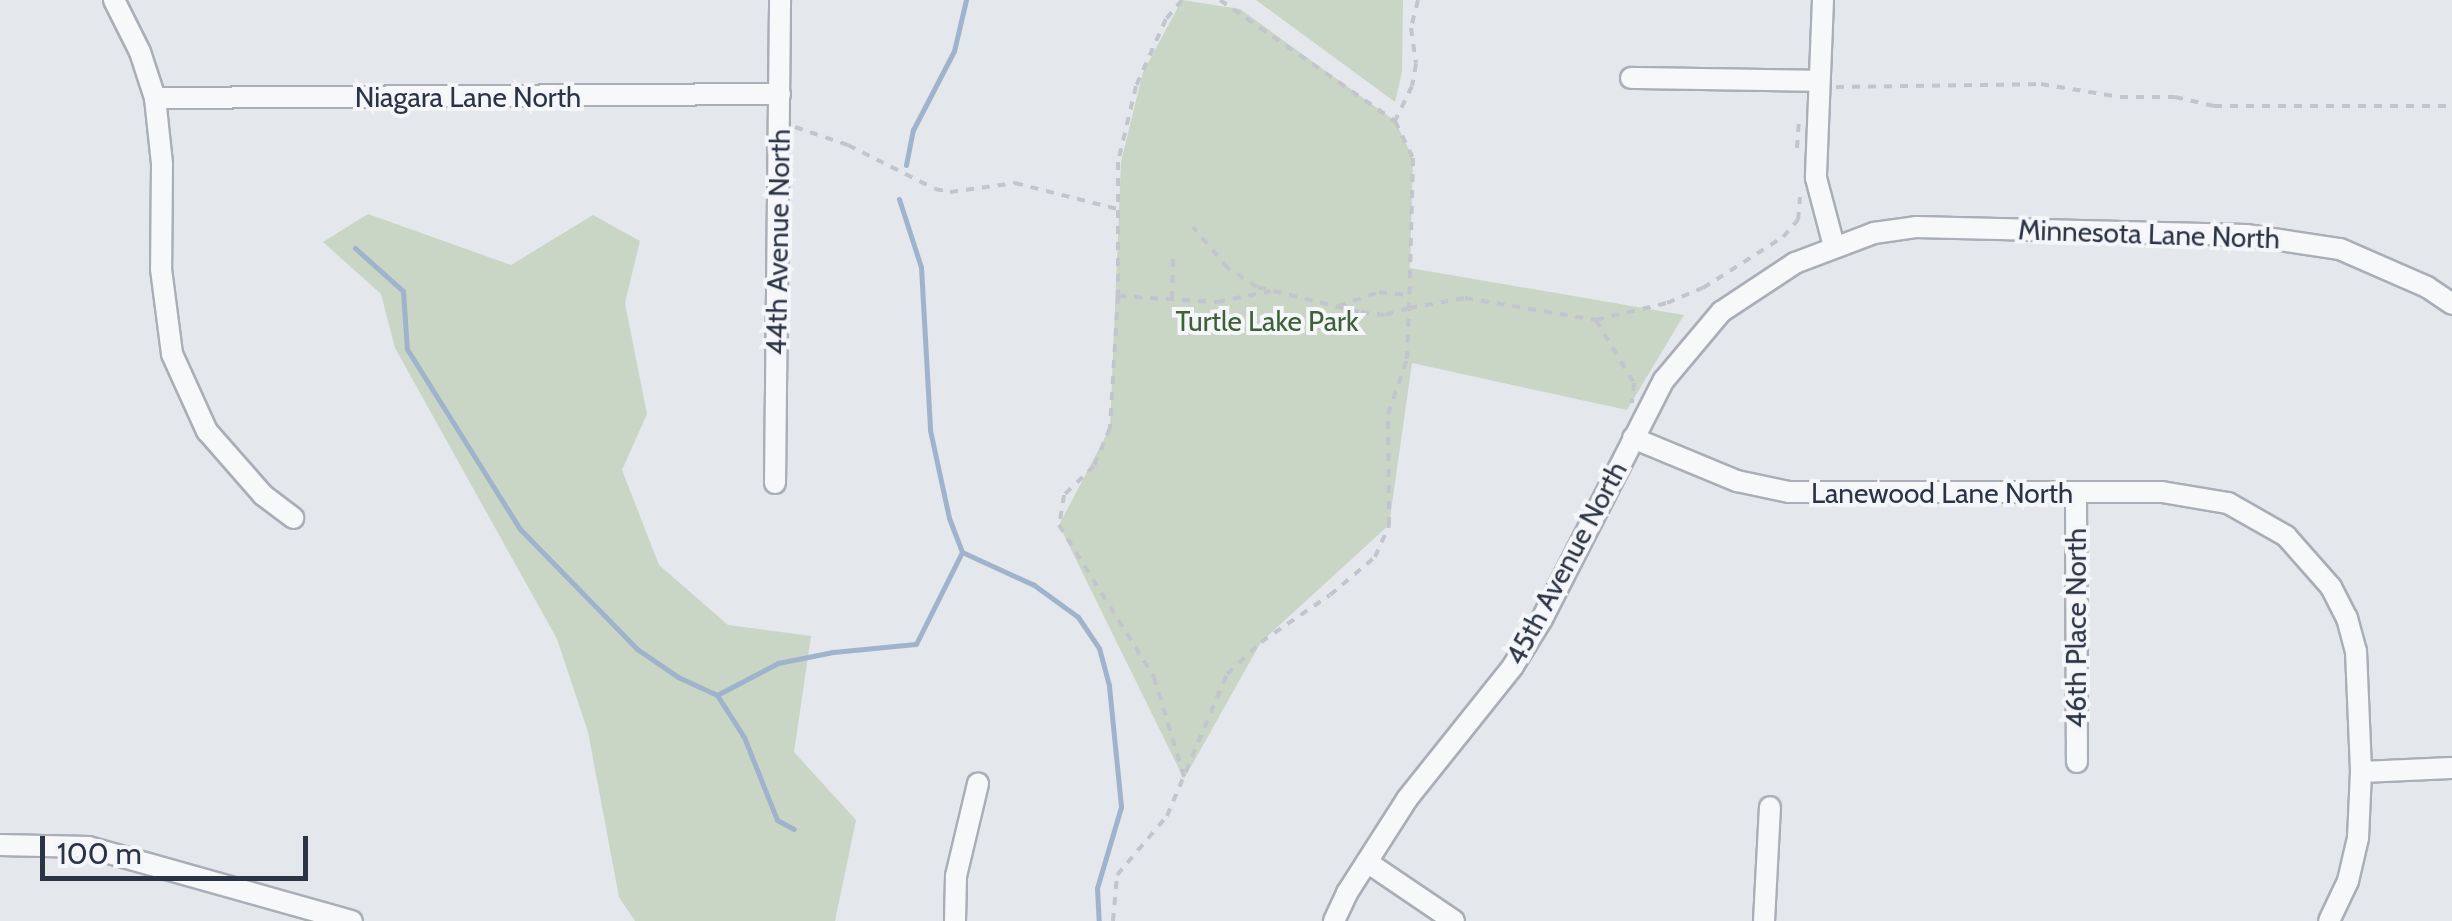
<!DOCTYPE html>
<style>
body{margin:0}
#map{position:relative;width:2452px;height:921px;overflow:hidden;background:#e4e7ec;font-family:Cabin,sans-serif}
div>[style]{position:absolute}
[style*='--x']{left:calc(var(--x)*1px);top:calc(var(--y)*1px);width:calc(var(--w)*1px);rotate:calc(var(--a)*1deg)}
.green>*{inset:0;background:#c9d6c5}
.stream>*{height:5px;margin:-2.5px;padding:0 2.5px;transform-origin:2.5px;border-radius:2.5px;background:#9fb4cc}
.path>*{height:4px;margin-top:-2px;transform-origin:0;background:repeating-linear-gradient(90deg,#c2c5cb 0 8px,transparent 0 16px)}
.roads{filter:drop-shadow(2px 0 #a9aeb7) drop-shadow(-2px 0 #a9aeb7) drop-shadow(0 2px #a9aeb7) drop-shadow(0 -2px #a9aeb7)}
.minor>*{height:20px;margin:-10px;padding:0 10px;transform-origin:10px;border-radius:10px;background:#f7f8fa}
span{translate:-50% -50%;white-space:nowrap;text-align:center;line-height:1.15;-webkit-text-stroke:8px #f4f6f9;paint-order:stroke}
.street-label{font-size:28px;color:#2b3445}
.park-label{font-size:28px;color:#3f6138}
.scale{position:absolute;left:40px;top:836px;width:268px;height:45px;box-sizing:border-box;border:5px solid #2b3445;border-top:0;padding-left:12px;font-size:30px;line-height:35px;white-space:nowrap;color:#2b3445;-webkit-text-stroke:8px #f4f6f9;paint-order:stroke}
</style>
<div id="map">
<div class="green">
<div style="clip-path:polygon(1182px 0,1240px 9px,1395px 121px,1413px 158px,1410px 268px,1684px 315px,1627px 410px,1412px 363px,1389px 525px,1261px 642px,1184px 779px,1059px 525px,1110px 428px,1121px 162px,1143px 72px)"></div>
<div style="clip-path:polygon(1256px 0,1403px 0,1402px 72px,1395px 102px)"></div>
<div style="clip-path:polygon(368px 214px,511px 265px,593px 215px,640px 241px,625px 303px,647px 414px,622px 470px,659px 565px,728px 625px,811px 636px,794px 752px,856px 820px,835px 921px,635px 921px,619px 897px,588px 732px,557px 639px,395px 348px,381px 294px,323px 242px)"></div>
</div>
<div class="stream">
<div style="--x:906;--y:165;--w:36;--a:-79"></div>
<div style="--x:913;--y:130;--w:89;--a:-62.6"></div>
<div style="--x:954;--y:51;--w:52;--a:-76.8"></div>
<div style="--x:899;--y:199;--w:71;--a:72.1"></div>
<div style="--x:921;--y:267;--w:163;--a:86.8"></div>
<div style="--x:930;--y:430;--w:90;--a:77.8"></div>
<div style="--x:949;--y:518;--w:36;--a:69"></div>
<div style="--x:962;--y:552;--w:79;--a:24.6"></div>
<div style="--x:1034;--y:585;--w:54;--a:36"></div>
<div style="--x:1078;--y:617;--w:37;--a:56"></div>
<div style="--x:1099;--y:648;--w:39;--a:75"></div>
<div style="--x:1109;--y:686;--w:122;--a:84.3"></div>
<div style="--x:1121;--y:807;--w:84;--a:106.5"></div>
<div style="--x:1097;--y:888;--w:33;--a:87"></div>
<div style="--x:355;--y:248;--w:64;--a:41.9"></div>
<div style="--x:403;--y:291;--w:58;--a:86.1"></div>
<div style="--x:407;--y:349;--w:213;--a:57.9"></div>
<div style="--x:520;--y:529;--w:168;--a:45.7"></div>
<div style="--x:637;--y:649;--w:50;--a:34.3"></div>
<div style="--x:678;--y:677;--w:43;--a:24.8"></div>
<div style="--x:717;--y:695;--w:69;--a:-27.7"></div>
<div style="--x:778;--y:663;--w:56;--a:-11.3"></div>
<div style="--x:833;--y:652;--w:83;--a:-5.5"></div>
<div style="--x:916;--y:644;--w:103;--a:-63.4"></div>
<div style="--x:717;--y:695;--w:50;--a:57.3"></div>
<div style="--x:744;--y:737;--w:89;--a:68.3"></div>
<div style="--x:777;--y:820;--w:19;--a:28"></div>
</div>
<div class="path">
<div style="--x:1182;--y:0;--w:25;--a:130"></div>
<div style="--x:1166;--y:19;--w:73;--a:114.1"></div>
<div style="--x:1136;--y:86;--w:78;--a:103.3"></div>
<div style="--x:1118;--y:162;--w:134;--a:90"></div>
<div style="--x:1118;--y:296;--w:132;--a:93.5"></div>
<div style="--x:1110;--y:428;--w:41;--a:112.8"></div>
<div style="--x:1094;--y:466;--w:42;--a:136"></div>
<div style="--x:1064;--y:495;--w:30;--a:99"></div>
<div style="--x:1059;--y:525;--w:179;--a:58"></div>
<div style="--x:1154;--y:677;--w:104;--a:73.3"></div>
<div style="--x:1220;--y:0;--w:213;--a:34.7"></div>
<div style="--x:1418;--y:0;--w:29;--a:104"></div>
<div style="--x:1411;--y:28;--w:36;--a:82"></div>
<div style="--x:1416;--y:64;--w:22;--a:100"></div>
<div style="--x:1412;--y:86;--w:39;--a:116"></div>
<div style="--x:1395;--y:121;--w:41;--a:64.1"></div>
<div style="--x:1413;--y:158;--w:150;--a:91.5"></div>
<div style="--x:1409;--y:308;--w:57;--a:-10.1"></div>
<div style="--x:1465;--y:298;--w:133;--a:9.5"></div>
<div style="--x:1596;--y:320;--w:73;--a:-13.5"></div>
<div style="--x:1667;--y:303;--w:39;--a:-23"></div>
<div style="--x:1703;--y:288;--w:95;--a:-32.5"></div>
<div style="--x:1783;--y:237;--w:23;--a:-49"></div>
<div style="--x:1798;--y:220;--w:23;--a:-85"></div>
<div style="--x:1836;--y:87;--w:205;--a:-0.8"></div>
<div style="--x:2041;--y:84;--w:80;--a:9.3"></div>
<div style="--x:2120;--y:97;--w:55;--a:0"></div>
<div style="--x:2175;--y:97;--w:40;--a:13"></div>
<div style="--x:2214;--y:106;--w:238;--a:0"></div>
<div style="--x:795;--y:127;--w:56;--a:18.8"></div>
<div style="--x:848;--y:145;--w:97;--a:26.8"></div>
<div style="--x:935;--y:189;--w:15;--a:11"></div>
<div style="--x:950;--y:192;--w:66;--a:-7.9"></div>
<div style="--x:1015;--y:183;--w:105;--a:14.3"></div>
<div style="--x:1797;--y:148;--w:31;--a:-86"></div>
<div style="--x:1118;--y:296;--w:99;--a:3.5"></div>
<div style="--x:1217;--y:302;--w:55;--a:-11.5"></div>
<div style="--x:1172;--y:299;--w:42;--a:-88.6"></div>
<div style="--x:1338;--y:306;--w:43;--a:-18.9"></div>
<div style="--x:1379;--y:292;--w:30;--a:6"></div>
<div style="--x:1596;--y:320;--w:74;--a:58.9"></div>
<div style="--x:1634;--y:383;--w:20;--a:96"></div>
<div style="--x:1113;--y:921;--w:46;--a:-85"></div>
<div style="--x:1117;--y:875;--w:77;--a:-49.7"></div>
<div style="--x:1167;--y:816;--w:154;--a:-67.1"></div>
<div style="--x:1227;--y:674;--w:47;--a:-43.3"></div>
<div style="--x:1261;--y:642;--w:83;--a:-34.3"></div>
<div style="--x:1330;--y:595;--w:59;--a:-40.2"></div>
<div style="--x:1375;--y:557;--w:35;--a:-66"></div>
<div style="--x:1389;--y:525;--w:111;--a:-90.5"></div>
<div style="--x:1388;--y:414;--w:58;--a:-70.9"></div>
<div style="--x:1407;--y:359;--w:51;--a:-87.8"></div>
<div style="--x:1409;--y:308;--w:25;--a:164"></div>
<div style="--x:1385;--y:315;--w:26;--a:-173"></div>
<div style="--x:1359;--y:312;--w:105;--a:-166.2"></div>
<div style="--x:1257;--y:287;--w:35;--a:-147"></div>
<div style="--x:1228;--y:268;--w:54;--a:-130.5"></div>
</div>
<div class="roads">
<div class="minor">
<div style="--x:114;--y:0;--w:58;--a:63.4"></div>
<div style="--x:140;--y:52;--w:48;--a:71.9"></div>
<div style="--x:155;--y:98;--w:66;--a:83.9"></div>
<div style="--x:162;--y:164;--w:105;--a:90.5"></div>
<div style="--x:161;--y:269;--w:86;--a:82.6"></div>
<div style="--x:172;--y:354;--w:85;--a:65.6"></div>
<div style="--x:207;--y:431;--w:85;--a:48.8"></div>
<div style="--x:263;--y:495;--w:38;--a:37"></div>
<div style="--x:1823;--y:0;--w:178;--a:92.3"></div>
<div style="--x:1816;--y:178;--w:70;--a:75.2"></div>
<div style="--x:1631;--y:78;--w:188;--a:0.9"></div>
<div style="--x:155;--y:98;--w:625;--a:-0.37"></div>
<div style="--x:1633;--y:438;--w:113;--a:22.5"></div>
<div style="--x:1737;--y:481;--w:53;--a:11.9"></div>
<div style="--x:1789;--y:492;--w:373;--a:0"></div>
<div style="--x:2162;--y:492;--w:67;--a:9.5"></div>
<div style="--x:2228;--y:503;--w:67;--a:29.6"></div>
<div style="--x:2286;--y:536;--w:68;--a:48.6"></div>
<div style="--x:2331;--y:587;--w:35;--a:63"></div>
<div style="--x:2347;--y:618;--w:34;--a:75"></div>
<div style="--x:2356;--y:651;--w:121;--a:87.6"></div>
<div style="--x:2361;--y:772;--w:66;--a:92.6"></div>
<div style="--x:2358;--y:838;--w:44;--a:103.1"></div>
<div style="--x:2348;--y:881;--w:44;--a:115.4"></div>
<div style="--x:775;--y:483;--w:483;--a:-89.4"></div>
<div style="--x:2076;--y:494;--w:268;--a:89.8"></div>
<div style="--x:2361;--y:772;--w:91;--a:-2.5"></div>
<div style="--x:0;--y:845;--w:88;--a:1.3"></div>
<div style="--x:88;--y:847;--w:274;--a:15.7"></div>
<div style="--x:1367;--y:862;--w:105;--a:34.1"></div>
<div style="--x:955;--y:921;--w:45;--a:-88.7"></div>
<div style="--x:956;--y:876;--w:95;--a:-76.6"></div>
<div style="--x:1334;--y:921;--w:31;--a:-65"></div>
<div style="--x:1347;--y:893;--w:112;--a:-57.4"></div>
<div style="--x:1407;--y:799;--w:170;--a:-51.4"></div>
<div style="--x:1513;--y:666;--w:55;--a:-58.3"></div>
<div style="--x:1542;--y:619;--w:268;--a:-63"></div>
<div style="--x:1664;--y:380;--w:89;--a:-50"></div>
<div style="--x:1721;--y:312;--w:89;--a:-33.5"></div>
<div style="--x:1795;--y:263;--w:85;--a:-20.8"></div>
<div style="--x:1874;--y:233;--w:42;--a:-8.1"></div>
<div style="--x:1916;--y:227;--w:330;--a:1.4"></div>
<div style="--x:2246;--y:235;--w:95;--a:8.5"></div>
<div style="--x:2340;--y:249;--w:95;--a:23.6"></div>
<div style="--x:2427;--y:287;--w:30;--a:34"></div>
<div style="--x:1764;--y:921;--w:114;--a:-87"></div>
</div>
</div>
<div class="street-label">
<span style="left:468px;top:97px">Niagara Lane North</span>
<span style="left:2149px;top:234px;rotate:2deg">Minnesota Lane North</span>
<span style="left:778px;top:242px;rotate:-89deg">44th Avenue North</span>
<span style="left:1942px;top:493px">Lanewood Lane North</span>
<span style="left:1566px;top:563px;rotate:-62deg">45th Avenue North</span>
<span style="left:2076px;top:628px;rotate:-90deg">46th Place North</span>
</div>
<div class="park-label">
<span style="left:1267px;top:321px">Turtle Lake Park</span>
</div>
<div class="scale">100 m</div>
</div>
